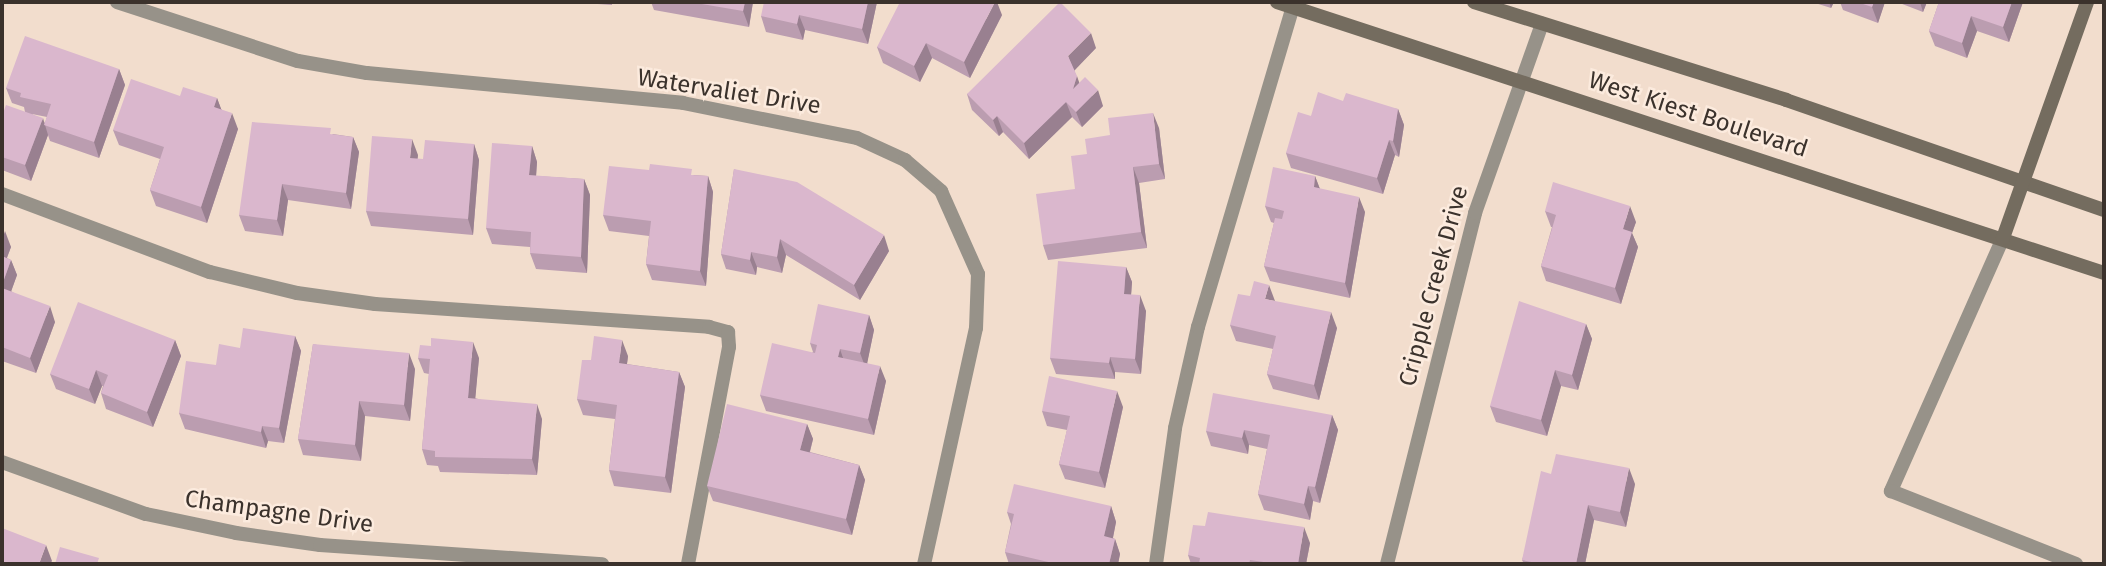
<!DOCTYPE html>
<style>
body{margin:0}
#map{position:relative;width:2106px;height:566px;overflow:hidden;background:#f2ddcd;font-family:"Fira Sans",sans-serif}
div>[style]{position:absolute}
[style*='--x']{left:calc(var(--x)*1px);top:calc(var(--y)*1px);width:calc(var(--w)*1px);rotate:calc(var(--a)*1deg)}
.lane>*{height:14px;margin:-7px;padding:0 7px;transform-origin:7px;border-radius:7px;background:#979289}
.street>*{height:14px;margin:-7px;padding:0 7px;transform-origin:7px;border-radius:7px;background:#979289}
.secondary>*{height:14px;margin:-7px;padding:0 7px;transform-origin:7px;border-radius:7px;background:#746c5f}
.wall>*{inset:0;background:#bb9db0}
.shaded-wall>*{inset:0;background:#998090}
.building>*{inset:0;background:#dab7cd}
span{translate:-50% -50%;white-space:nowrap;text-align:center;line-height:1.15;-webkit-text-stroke:5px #fcebde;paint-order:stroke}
.street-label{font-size:24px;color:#3b322c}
.frame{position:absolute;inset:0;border:4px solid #3b322c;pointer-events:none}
</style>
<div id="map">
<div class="lane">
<div style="--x:2;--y:194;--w:222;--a:20.6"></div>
<div style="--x:210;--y:272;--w:89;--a:13.6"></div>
<div style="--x:297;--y:293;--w:79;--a:8"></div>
<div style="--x:375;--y:304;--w:335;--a:3.9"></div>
<div style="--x:709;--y:327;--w:20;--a:15"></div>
<div style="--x:728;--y:332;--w:15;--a:86"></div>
<div style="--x:729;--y:347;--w:221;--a:100.7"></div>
<div style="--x:2003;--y:238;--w:277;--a:113.9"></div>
<div style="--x:1891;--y:491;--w:199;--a:21.5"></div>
<div style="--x:1156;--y:564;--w:137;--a:-82"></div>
<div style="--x:1175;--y:428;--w:104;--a:-77.2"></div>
<div style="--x:1198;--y:327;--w:334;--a:-73.5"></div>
</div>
<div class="street">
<div style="--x:117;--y:2;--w:190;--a:18.1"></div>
<div style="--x:298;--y:61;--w:70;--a:9.9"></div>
<div style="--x:367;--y:73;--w:317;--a:5.4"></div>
<div style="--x:683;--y:103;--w:177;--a:11.4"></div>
<div style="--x:857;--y:138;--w:53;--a:24.6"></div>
<div style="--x:905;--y:160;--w:48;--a:40.7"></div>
<div style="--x:941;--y:191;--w:91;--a:66"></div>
<div style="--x:978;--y:274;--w:54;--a:92.1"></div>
<div style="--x:976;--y:328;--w:242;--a:102.4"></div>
<div style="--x:2;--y:462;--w:153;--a:19.9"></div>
<div style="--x:146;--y:514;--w:92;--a:11.9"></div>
<div style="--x:236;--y:533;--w:85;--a:8.1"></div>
<div style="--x:320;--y:545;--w:283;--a:3.9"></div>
<div style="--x:1387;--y:564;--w:362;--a:-75.9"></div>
<div style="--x:1475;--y:213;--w:201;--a:-70.5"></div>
</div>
<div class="secondary">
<div style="--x:1277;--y:2;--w:870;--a:18.14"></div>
<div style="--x:1474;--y:2;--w:327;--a:17.4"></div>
<div style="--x:1786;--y:100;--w:336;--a:19.1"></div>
<div style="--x:2003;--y:238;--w:251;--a:-70.4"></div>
</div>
<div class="wall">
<div style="clip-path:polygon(569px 2px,612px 2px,612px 5px)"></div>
<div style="clip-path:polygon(651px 2px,753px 2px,749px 27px,654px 10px)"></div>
<div style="clip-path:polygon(877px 2px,868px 44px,805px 30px,803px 40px,766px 32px,761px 16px)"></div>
<div style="clip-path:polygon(1812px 2px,1834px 2px,1831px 8px)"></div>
<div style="clip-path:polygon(1840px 2px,1885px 2px,1878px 23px,1843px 10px)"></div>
<div style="clip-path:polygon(1897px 2px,1927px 2px,1923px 12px)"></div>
<div style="clip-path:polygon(1939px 2px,2023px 2px,2009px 42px,1977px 31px,1967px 58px,1935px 46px,1929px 31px)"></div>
<div style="clip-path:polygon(1002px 15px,970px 78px,932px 58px,920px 82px,883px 63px,877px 47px)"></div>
<div style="clip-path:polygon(1096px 48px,1074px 70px,1079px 83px,1103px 106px,1082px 127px,1072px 117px,1029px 159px,1003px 132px,999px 136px,972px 110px,967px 94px)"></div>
<div style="clip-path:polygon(evenodd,119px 69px,125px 85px,99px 158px,50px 141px,48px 135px,31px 181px,2px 170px,2px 116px,25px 112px,24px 107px,12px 103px,6px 88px,119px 69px,32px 114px,47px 117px,45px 123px,32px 114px)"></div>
<div style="clip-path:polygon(180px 96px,217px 98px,221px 109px,238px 129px,207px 223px,156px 206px,150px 190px,160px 159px,119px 145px,113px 130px)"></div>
<div style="clip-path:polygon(1343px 101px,1398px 109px,1404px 125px,1399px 157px,1395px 155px,1383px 194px,1291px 168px,1286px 153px,1311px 116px)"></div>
<div style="clip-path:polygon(1159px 128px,1165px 179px,1139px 183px,1147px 248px,1048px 260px,1043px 245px,1075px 189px,1087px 154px)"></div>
<div style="clip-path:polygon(333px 134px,353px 137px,359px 152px,351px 209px,288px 200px,283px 236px,245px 231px,239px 215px)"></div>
<div style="clip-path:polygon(474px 144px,479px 160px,473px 235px,371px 226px,366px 211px,418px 155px,417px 159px,423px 159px)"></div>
<div style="clip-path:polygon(532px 146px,537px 162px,536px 176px,584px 179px,590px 195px,587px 273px,536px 269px,530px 253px,530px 247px,492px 244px,486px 228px)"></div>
<div style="clip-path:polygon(734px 169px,889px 251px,860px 300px,786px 255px,782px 273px,757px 267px,756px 275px,726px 269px,721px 254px)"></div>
<div style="clip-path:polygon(694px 175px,708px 176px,713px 192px,706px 286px,652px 280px,646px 264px,649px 236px,609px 231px,603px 215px)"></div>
<div style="clip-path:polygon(1315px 176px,1320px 189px,1365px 212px,1350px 298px,1270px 281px,1264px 266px,1274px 223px,1271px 222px,1265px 206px)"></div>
<div style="clip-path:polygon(1545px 211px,1636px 222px,1632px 233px,1638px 247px,1621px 304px,1546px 281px,1541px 266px,1552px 227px,1551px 227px)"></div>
<div style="clip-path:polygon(2px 230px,11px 247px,7px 258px,11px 260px,17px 275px,11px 291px,55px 322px,36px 373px,2px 361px)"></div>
<div style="clip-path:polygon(1126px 267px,1132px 282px,1131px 295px,1146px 311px,1141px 374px,1115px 372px,1115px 379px,1056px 374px,1050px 358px)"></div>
<div style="clip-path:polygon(1274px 301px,1337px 328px,1319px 400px,1273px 389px,1267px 374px,1273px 349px,1236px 341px,1230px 325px)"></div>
<div style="clip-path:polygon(869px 315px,874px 330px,867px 363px,886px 381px,874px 435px,766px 411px,760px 395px,813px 352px,810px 343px)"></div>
<div style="clip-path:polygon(1586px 324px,1592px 339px,1578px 390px,1561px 386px,1547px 436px,1496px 422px,1490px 406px)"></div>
<div style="clip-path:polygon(295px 336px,301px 351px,284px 443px,268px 441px,266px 448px,185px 429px,179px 413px,216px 365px,240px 348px)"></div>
<div style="clip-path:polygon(175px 340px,181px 356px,153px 427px,106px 409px,101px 393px,103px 386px,102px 386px,95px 404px,56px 389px,50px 374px)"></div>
<div style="clip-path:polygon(313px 344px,415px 369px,410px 421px,365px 416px,361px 461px,303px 455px,298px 439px)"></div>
<div style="clip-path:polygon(628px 356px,627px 364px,679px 372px,685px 387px,671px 493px,614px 486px,609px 470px,615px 419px,583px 415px,577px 399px,591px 360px)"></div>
<div style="clip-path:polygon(418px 358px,479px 358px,475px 398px,542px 419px,537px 475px,440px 472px,438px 466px,427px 465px,422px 449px,429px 374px,424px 373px)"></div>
<div style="clip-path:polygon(1123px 407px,1105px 488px,1065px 479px,1059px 464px,1067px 430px,1047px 426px,1042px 411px)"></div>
<div style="clip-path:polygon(1332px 415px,1338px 430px,1320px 503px,1313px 501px,1310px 520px,1264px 510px,1258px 494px,1267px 449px,1249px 445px,1248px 454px,1211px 446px,1206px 431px)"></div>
<div style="clip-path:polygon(807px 424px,813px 439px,810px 452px,859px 465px,865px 480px,852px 535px,713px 501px,707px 486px)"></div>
<div style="clip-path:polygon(1551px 474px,1635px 484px,1626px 527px,1594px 520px,1585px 564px,1524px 564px,1522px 560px)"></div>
<div style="clip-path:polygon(1111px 506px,1116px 522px,1113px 538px,1115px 539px,1120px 554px,1118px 564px,1009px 564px,1005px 552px,1011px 524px,1007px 512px)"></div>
<div style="clip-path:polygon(1310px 543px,1306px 564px,1191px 564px,1188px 555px)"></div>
</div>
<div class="shaded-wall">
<div style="clip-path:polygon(745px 2px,753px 2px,749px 27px,743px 11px)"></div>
<div style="clip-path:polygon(868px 2px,877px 2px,868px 44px,862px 29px)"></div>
<div style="clip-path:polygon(995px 2px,997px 2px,1002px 15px,970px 78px,964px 62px)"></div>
<div style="clip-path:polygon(1829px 2px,1834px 2px,1831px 8px)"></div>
<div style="clip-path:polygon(1874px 2px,1885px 2px,1878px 23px,1872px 7px)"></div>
<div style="clip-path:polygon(1920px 2px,1927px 2px,1923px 12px)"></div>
<div style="clip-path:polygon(2012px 2px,2023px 2px,2009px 42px,2003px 27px)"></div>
<div style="clip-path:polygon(799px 15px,805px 30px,803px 40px,797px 24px)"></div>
<div style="clip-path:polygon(1971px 16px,1977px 31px,1967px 58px,1962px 43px)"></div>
<div style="clip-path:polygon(1091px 33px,1096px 48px,1074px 71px,1068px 56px)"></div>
<div style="clip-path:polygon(926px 43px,932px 58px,920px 82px,914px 66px)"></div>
<div style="clip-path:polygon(119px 69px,125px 85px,99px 158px,94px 142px)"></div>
<div style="clip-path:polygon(1077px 76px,1082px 91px,1073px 89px)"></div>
<div style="clip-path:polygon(1098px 90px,1103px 106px,1082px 127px,1076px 112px)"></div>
<div style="clip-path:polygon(217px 98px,223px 114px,214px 107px)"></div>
<div style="clip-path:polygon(1066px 102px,1072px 117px,1029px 159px,1024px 143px)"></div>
<div style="clip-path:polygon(1398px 109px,1404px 125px,1399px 157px,1393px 141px)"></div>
<div style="clip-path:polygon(232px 113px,238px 129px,207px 223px,201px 207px)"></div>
<div style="clip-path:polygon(1153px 113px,1159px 128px,1165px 179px,1159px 164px)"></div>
<div style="clip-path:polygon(997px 116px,1003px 132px,999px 136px,993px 120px)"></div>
<div style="clip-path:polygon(43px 118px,48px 135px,31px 181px,25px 165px)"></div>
<div style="clip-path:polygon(353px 137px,359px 152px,351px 209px,346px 193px)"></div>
<div style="clip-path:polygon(412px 139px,418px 155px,416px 174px,410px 158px)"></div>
<div style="clip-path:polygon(1389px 140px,1395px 155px,1383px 194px,1377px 178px)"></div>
<div style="clip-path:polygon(474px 144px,479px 160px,473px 235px,468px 219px)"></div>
<div style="clip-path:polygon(532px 146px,537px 162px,535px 191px,529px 175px)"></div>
<div style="clip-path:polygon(1133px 167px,1139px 183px,1147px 248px,1141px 232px)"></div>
<div style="clip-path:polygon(708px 176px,713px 192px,706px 286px,700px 271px)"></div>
<div style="clip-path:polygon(1315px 176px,1321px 192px,1314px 187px)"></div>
<div style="clip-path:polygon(584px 179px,590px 195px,587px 273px,581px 257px)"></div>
<div style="clip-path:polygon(282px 184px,288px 200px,283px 236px,277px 220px)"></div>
<div style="clip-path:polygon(1359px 197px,1365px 212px,1350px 298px,1345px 283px)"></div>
<div style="clip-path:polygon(1630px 206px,1636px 222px,1632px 233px,1638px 247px,1621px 304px,1615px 288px,1623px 229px)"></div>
<div style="clip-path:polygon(5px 231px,11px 247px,2px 270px,2px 240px)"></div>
<div style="clip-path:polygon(884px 235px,889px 251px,860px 300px,854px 285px)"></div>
<div style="clip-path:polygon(780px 239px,786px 255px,782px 273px,777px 257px)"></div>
<div style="clip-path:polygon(751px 252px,757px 267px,756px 275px,750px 260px)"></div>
<div style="clip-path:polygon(11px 260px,17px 275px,7px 303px,2px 290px,2px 285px)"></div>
<div style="clip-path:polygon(1126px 267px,1132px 282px,1130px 310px,1124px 294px)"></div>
<div style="clip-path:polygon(1269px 285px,1275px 301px,1265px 299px)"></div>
<div style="clip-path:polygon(1140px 295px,1146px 311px,1141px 374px,1135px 359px)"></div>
<div style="clip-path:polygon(50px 306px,55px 322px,36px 373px,30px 358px)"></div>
<div style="clip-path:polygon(1331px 312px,1337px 328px,1319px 400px,1314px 385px)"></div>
<div style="clip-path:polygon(869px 315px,874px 330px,866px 369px,860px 353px)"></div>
<div style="clip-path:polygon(1586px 324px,1592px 339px,1578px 390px,1572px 375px)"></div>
<div style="clip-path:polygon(295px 336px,301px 351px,284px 443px,279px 428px)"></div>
<div style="clip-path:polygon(175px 340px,181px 356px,153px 427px,147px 412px)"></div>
<div style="clip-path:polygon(622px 340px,628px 356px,625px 379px,619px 363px)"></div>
<div style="clip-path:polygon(473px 342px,479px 358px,474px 413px,468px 398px)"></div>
<div style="clip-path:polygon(840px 349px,845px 364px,838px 357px)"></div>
<div style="clip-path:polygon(409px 353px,415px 369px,410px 421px,404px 405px)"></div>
<div style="clip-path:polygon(1110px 357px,1115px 372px,1115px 379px,1109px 363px)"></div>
<div style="clip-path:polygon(880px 366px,886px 381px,874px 435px,868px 419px)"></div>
<div style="clip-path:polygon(96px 370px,102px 386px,95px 404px,89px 389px)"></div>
<div style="clip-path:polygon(1555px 370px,1561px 386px,1547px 436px,1541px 420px)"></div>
<div style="clip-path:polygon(679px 372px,685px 387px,671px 493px,665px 477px)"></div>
<div style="clip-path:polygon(1117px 391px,1123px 407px,1105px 488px,1099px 472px)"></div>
<div style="clip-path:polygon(359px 401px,365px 416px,361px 461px,355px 445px)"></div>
<div style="clip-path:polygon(537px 404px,542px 419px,537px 475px,532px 459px)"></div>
<div style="clip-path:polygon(1332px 415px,1338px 430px,1320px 503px,1315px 487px)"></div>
<div style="clip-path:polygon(807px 424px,813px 439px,806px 466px,800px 450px)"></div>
<div style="clip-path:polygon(262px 426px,268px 441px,266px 448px,261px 432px)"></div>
<div style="clip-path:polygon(1244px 430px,1249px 445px,1248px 454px,1242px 438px)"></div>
<div style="clip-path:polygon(859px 465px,865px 480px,852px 535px,846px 519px)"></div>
<div style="clip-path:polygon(1629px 468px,1635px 484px,1626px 527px,1620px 512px)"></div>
<div style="clip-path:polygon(1308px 486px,1313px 501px,1310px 520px,1304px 504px)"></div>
<div style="clip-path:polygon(1588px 505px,1594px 520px,1585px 564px,1576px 564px)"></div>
<div style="clip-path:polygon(1111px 506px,1116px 522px,1110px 552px,1104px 536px)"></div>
<div style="clip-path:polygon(1304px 527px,1310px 543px,1306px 564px,1298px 564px)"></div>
<div style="clip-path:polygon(1115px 539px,1120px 554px,1118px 564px,1109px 564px)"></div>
<div style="clip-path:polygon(46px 545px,52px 561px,50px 564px,39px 564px)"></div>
</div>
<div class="building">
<div style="clip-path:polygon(690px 2px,745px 2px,743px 11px)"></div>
<div style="clip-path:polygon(764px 2px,868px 2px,862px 29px,799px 15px,797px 24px,761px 16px)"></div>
<div style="clip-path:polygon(900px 2px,995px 2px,964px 62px,926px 43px,914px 66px,877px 47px)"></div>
<div style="clip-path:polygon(1060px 2px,1091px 33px,1068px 56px,1077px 76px,1073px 89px,1085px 77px,1098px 90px,1076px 112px,1066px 102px,1024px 143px,997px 116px,993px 120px,967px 94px)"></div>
<div style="clip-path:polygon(1857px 2px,1874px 2px,1872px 7px)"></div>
<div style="clip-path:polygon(1939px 2px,2012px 2px,2003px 27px,1971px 16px,1962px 43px,1929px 31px)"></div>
<div style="clip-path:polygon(25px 36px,119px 69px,94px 142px,44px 125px,51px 104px,20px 97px,21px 93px,6px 88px)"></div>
<div style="clip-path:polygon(131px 79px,180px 96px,183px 87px,217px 98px,214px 107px,232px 113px,201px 207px,150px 190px,164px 147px,113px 130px)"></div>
<div style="clip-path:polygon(1318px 92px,1343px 101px,1346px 93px,1398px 109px,1393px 141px,1389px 140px,1377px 178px,1286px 153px,1298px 112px,1311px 116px)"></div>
<div style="clip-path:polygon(6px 105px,43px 118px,25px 165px,2px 157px,2px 116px)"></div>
<div style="clip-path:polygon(1153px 113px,1159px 164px,1133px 167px,1141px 232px,1043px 245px,1036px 194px,1075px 189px,1071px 156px,1087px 154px,1085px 139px,1110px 135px,1108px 118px)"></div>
<div style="clip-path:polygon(252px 122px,331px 128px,330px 134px,353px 137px,346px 193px,282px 184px,277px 220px,239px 215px)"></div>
<div style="clip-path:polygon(372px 136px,412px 139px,410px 158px,423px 159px,425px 140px,474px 144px,468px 219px,366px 211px)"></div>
<div style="clip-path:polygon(492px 143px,532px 146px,529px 175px,584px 179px,581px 257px,530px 253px,531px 232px,486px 228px)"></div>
<div style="clip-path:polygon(650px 164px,692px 169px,691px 175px,708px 176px,700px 271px,646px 264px,651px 221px,603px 215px,609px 166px,649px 170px)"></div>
<div style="clip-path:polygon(1273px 167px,1315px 176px,1314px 187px,1359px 197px,1345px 283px,1264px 266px,1275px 218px,1282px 219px,1284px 211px,1265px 206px)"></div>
<div style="clip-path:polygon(734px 169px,797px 182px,884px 235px,854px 285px,780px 239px,777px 257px,751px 252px,750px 260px,721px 254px)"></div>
<div style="clip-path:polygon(1553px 182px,1630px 206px,1623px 229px,1632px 232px,1615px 288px,1541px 266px,1556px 215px,1545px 211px)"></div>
<div style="clip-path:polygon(2px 256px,11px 260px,2px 285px)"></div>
<div style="clip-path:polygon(1058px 261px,1126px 267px,1124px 294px,1140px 295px,1135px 359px,1110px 357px,1109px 363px,1050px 358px)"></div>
<div style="clip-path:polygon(1254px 281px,1269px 285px,1265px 299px,1331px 312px,1314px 385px,1267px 374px,1276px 336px,1230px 325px,1238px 294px,1250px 296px)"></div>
<div style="clip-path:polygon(2px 288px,50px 306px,30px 358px,2px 347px)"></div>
<div style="clip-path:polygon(1519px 301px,1586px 324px,1572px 375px,1555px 370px,1541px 420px,1490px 406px)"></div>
<div style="clip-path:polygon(78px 302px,175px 340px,147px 412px,101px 393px,108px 375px,96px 370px,89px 389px,50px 374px)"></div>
<div style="clip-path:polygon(818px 304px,869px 315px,860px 353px,840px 349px,838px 357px,880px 366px,868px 419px,760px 395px,772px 343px,815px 353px,817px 345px,810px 343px)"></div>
<div style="clip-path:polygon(243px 328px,295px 336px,279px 428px,262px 426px,261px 432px,179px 413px,186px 361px,216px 365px,219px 344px,240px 348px)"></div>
<div style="clip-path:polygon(594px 336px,622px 340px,619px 363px,679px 372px,665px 477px,609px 470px,617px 405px,577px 399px,582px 360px,591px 360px)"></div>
<div style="clip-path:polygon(431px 338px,473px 342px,468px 398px,537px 404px,532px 459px,435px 457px,435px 451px,422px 449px,430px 359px,418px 358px,420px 345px,431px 346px)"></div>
<div style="clip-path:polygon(313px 344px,409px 353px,404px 405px,359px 401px,355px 445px,298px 439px)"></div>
<div style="clip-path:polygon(1049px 376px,1117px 391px,1099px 472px,1059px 464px,1070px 416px,1042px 411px)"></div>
<div style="clip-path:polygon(1213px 393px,1332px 415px,1315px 487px,1308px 486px,1304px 504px,1258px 494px,1270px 435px,1244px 430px,1242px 438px,1206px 431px)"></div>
<div style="clip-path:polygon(727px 404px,807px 424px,800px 450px,859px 465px,846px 519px,707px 486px)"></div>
<div style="clip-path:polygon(1556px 454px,1629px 468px,1620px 512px,1588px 505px,1576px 564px,1541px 564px,1522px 560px,1541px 471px,1551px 474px)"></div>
<div style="clip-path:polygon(1014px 484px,1111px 506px,1104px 536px,1115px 539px,1109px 564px,1057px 564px,1005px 552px,1014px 514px,1007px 512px)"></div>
<div style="clip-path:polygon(1208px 512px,1304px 527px,1298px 564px,1278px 564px,1250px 560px,1249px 564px,1199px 564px,1200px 558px,1188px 555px,1193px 525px,1205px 526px)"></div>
<div style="clip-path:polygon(2px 528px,46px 545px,39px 564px,2px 564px)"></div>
<div style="clip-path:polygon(60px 547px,99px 558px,97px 564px,55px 564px)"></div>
</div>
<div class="street-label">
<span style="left:729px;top:92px;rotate:9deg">Watervaliet Drive</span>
<span style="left:1698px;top:115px;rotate:18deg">West Kiest Boulevard</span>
<span style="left:1434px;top:286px;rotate:-75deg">Cripple Creek Drive</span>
<span style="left:279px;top:512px;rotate:8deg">Champagne Drive</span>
</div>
<div class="frame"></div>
</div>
